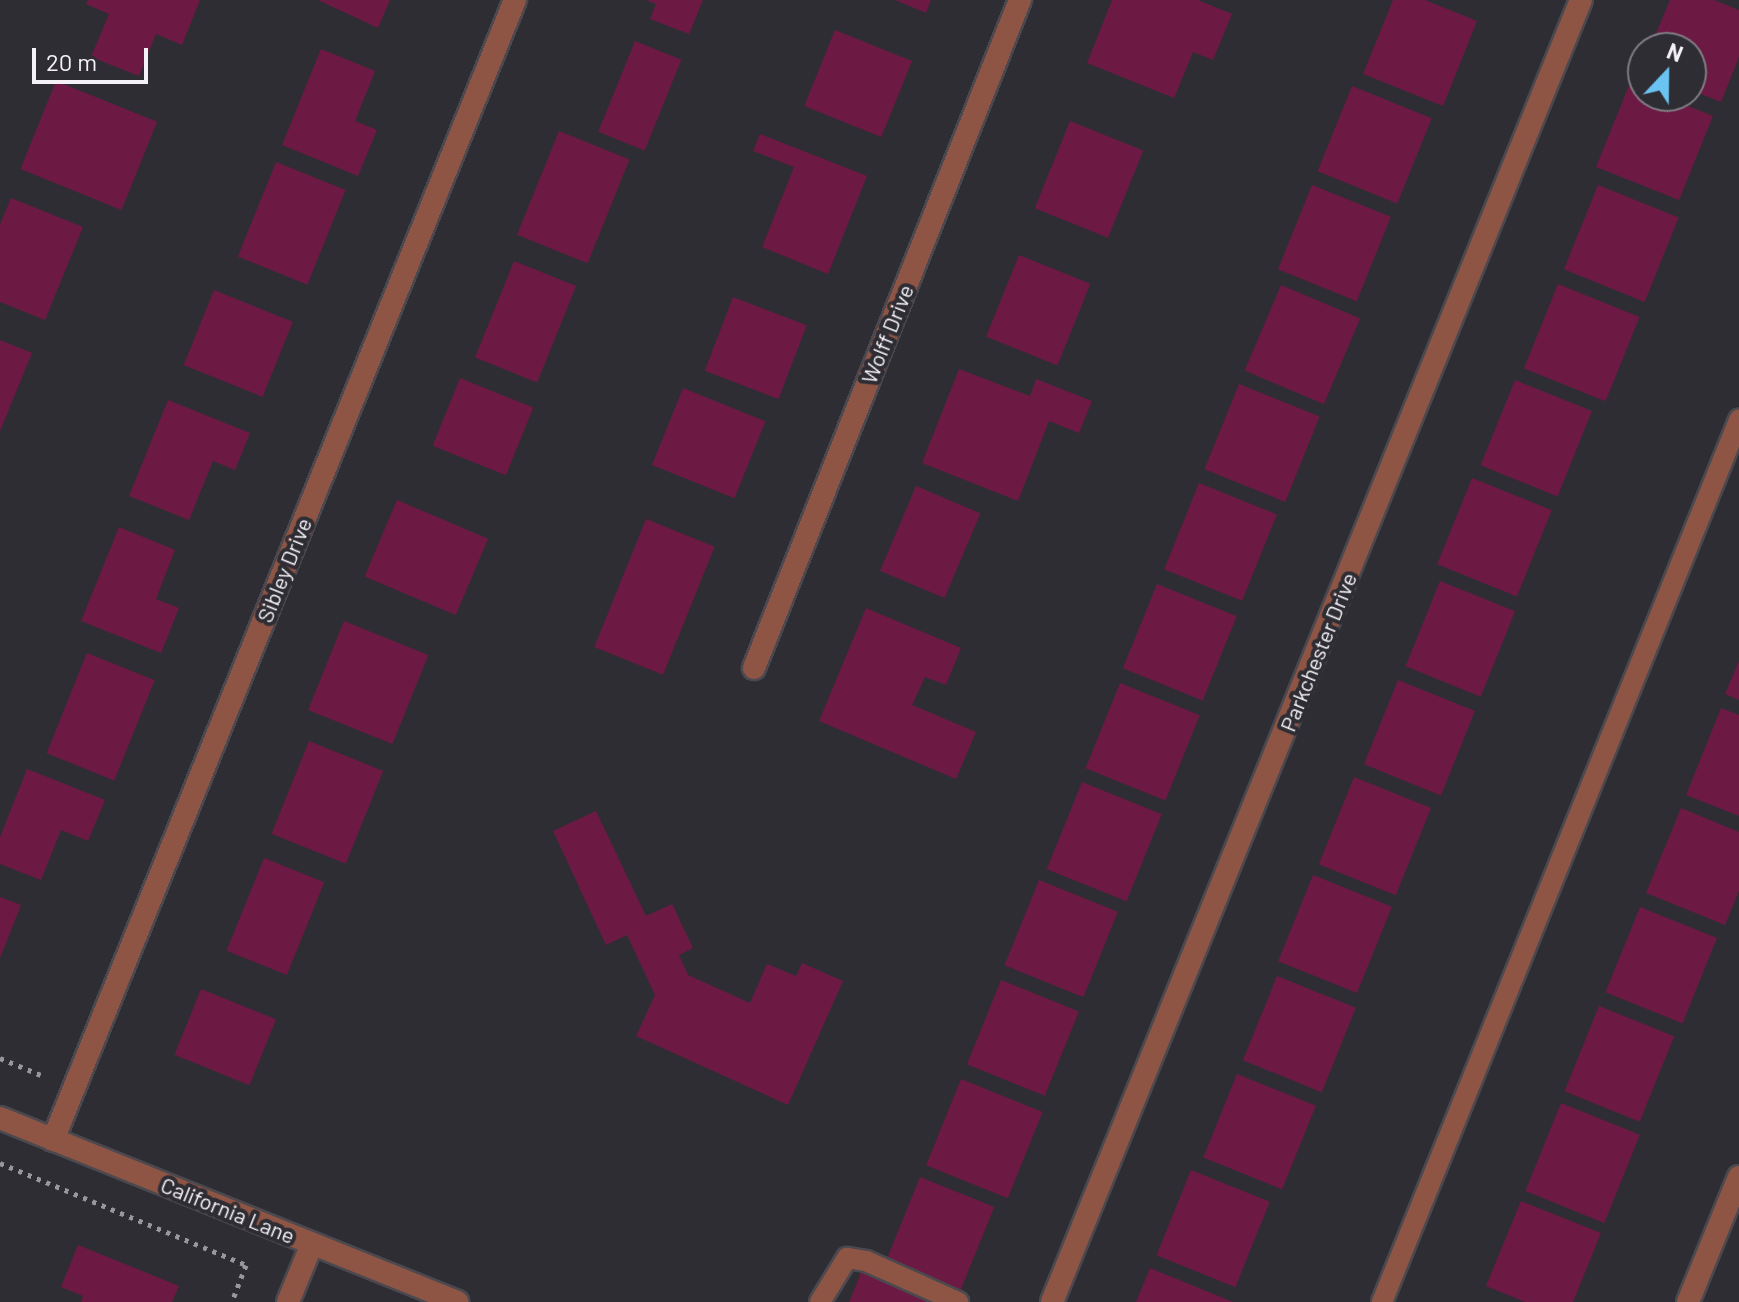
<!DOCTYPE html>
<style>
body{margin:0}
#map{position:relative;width:1739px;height:1302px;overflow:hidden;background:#2f2d34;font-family:Barlow,sans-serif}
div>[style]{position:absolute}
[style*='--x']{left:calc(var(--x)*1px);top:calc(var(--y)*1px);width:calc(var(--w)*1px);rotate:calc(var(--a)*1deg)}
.building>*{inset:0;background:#6c1944;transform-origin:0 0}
.path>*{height:5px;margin-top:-2.5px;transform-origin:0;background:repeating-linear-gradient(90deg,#99979d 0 4px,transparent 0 10px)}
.roads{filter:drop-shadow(2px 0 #4b494f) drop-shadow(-2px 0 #4b494f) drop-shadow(0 2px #4b494f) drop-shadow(0 -2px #4b494f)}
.service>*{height:20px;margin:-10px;padding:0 10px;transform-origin:10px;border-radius:10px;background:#8f5544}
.minor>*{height:22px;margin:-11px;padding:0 11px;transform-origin:11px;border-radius:11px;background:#8f5544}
.tertiary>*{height:22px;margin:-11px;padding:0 11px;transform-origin:11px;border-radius:11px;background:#8f5544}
span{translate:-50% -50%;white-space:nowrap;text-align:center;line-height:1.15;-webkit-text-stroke:8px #2f2d34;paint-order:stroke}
.street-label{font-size:22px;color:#f4f2f7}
.north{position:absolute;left:1627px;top:32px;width:80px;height:80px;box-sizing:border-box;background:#2f2d34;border:2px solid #7e7c82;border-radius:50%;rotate:22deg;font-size:22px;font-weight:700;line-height:32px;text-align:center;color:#f4f2f7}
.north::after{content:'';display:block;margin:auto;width:28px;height:36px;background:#6ac3f1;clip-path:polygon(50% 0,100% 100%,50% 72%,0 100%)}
.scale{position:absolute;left:32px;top:48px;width:116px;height:36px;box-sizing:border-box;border:4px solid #f4f2f7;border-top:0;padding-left:10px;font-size:24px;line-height:28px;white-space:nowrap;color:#f4f2f7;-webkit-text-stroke:6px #2f2d34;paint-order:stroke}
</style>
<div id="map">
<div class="building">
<div style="clip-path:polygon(88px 0,200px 0,182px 45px,156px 34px,139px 76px,91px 57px,109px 14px,86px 4px)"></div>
<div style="clip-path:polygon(318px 0,390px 0,378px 28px)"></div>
<div style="clip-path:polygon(646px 0,703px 0,689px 34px,650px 19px,656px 4px)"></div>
<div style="clip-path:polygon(895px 0,931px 0,926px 13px)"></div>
<div style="clip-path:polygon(1112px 0,1198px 0,1232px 14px,1213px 60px,1193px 52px,1174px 98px,1087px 63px)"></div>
<div style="clip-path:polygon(1393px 0,1425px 0,1477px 21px,1443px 106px,1363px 74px)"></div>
<div style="clip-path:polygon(1670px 0,1714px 0,1739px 10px,1739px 57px,1721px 102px,1691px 90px,1691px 48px,1650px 48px)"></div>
<div style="left:835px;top:30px;width:83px;height:82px;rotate:22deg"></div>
<div style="left:635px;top:41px;width:50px;height:98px;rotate:22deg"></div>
<div style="clip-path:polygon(321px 49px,375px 71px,355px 121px,377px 130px,358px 176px,282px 145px)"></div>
<div style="left:56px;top:81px;width:109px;height:95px;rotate:22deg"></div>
<div style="clip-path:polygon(1630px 83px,1643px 88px,1643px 96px,1663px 96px,1713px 116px,1679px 200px,1596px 167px)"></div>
<div style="left:1352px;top:86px;width:86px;height:92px;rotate:22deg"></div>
<div style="left:1070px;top:121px;width:79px;height:94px;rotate:22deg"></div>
<div style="left:559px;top:131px;width:76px;height:112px;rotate:22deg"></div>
<div style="clip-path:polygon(760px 134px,867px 176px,828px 274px,762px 247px,794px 167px,753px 151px)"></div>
<div style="left:276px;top:162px;width:75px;height:102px;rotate:22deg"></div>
<div style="left:1312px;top:185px;width:85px;height:91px;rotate:22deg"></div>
<div style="left:1598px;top:185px;width:87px;height:91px;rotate:22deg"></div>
<div style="clip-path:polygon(11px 198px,83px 227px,45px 320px,0 302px,0 224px)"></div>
<div style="left:1019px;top:255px;width:77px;height:88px;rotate:22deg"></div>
<div style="left:514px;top:261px;width:67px;height:104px;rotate:22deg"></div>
<div style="left:1558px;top:284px;width:88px;height:91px;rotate:22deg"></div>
<div style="left:1281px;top:285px;width:86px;height:93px;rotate:23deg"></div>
<div style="left:214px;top:290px;width:85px;height:81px;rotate:22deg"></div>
<div style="left:733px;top:297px;width:79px;height:79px;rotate:21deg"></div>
<div style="clip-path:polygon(0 340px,32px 353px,0 431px)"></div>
<div style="clip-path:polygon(959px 369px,1030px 396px,1036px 379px,1092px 401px,1079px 433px,1049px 421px,1018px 501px,922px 463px)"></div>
<div style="left:460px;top:378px;width:79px;height:73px;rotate:22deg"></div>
<div style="left:1515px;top:380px;width:83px;height:92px;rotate:22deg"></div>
<div style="left:1239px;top:384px;width:87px;height:92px;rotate:22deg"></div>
<div style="left:683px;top:388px;width:89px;height:83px;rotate:22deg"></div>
<div style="clip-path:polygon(168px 400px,250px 433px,235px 470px,213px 461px,189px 520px,129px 496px)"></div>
<div style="left:1472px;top:478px;width:86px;height:93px;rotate:22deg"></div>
<div style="left:1199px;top:483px;width:84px;height:93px;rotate:22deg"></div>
<div style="left:916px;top:486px;width:70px;height:92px;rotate:23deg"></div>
<div style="left:397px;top:500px;width:99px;height:83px;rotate:23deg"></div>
<div style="left:646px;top:519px;width:74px;height:138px;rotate:22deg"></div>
<div style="clip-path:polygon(119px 527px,175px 550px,156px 599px,179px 608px,161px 653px,81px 621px)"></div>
<div style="left:1440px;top:581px;width:81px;height:92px;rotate:22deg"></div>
<div style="left:1157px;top:584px;width:86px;height:91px;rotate:22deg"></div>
<div style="clip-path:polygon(866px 608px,961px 648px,946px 685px,925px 677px,912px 705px,976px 732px,956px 779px,819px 721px)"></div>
<div style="left:344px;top:621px;width:91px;height:96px;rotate:22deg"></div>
<div style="left:87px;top:653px;width:73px;height:108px;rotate:22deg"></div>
<div style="clip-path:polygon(1739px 661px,1739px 700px,1725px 694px)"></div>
<div style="left:1398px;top:680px;width:83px;height:91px;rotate:22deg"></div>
<div style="left:1120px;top:683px;width:86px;height:92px;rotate:22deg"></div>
<div style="clip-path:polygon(1721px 708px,1739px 715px,1739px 816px,1686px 795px)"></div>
<div style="left:309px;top:741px;width:80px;height:100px;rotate:22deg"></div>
<div style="clip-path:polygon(27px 769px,105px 800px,88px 841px,61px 830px,41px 880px,0 864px,0 837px)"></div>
<div style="left:1354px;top:777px;width:83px;height:94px;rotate:22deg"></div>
<div style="left:1082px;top:782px;width:86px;height:94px;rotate:22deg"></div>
<div style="clip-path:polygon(1681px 808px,1739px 832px,1739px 891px,1725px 925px,1646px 893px)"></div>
<div style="clip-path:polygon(596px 811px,646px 916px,672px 904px,693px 948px,679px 955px,688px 975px,750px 1003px,767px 964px,796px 976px,802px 963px,843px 981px,788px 1105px,636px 1036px,655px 995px,627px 935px,606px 945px,553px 831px)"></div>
<div style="left:264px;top:858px;width:65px;height:100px;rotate:22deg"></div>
<div style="left:1313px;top:875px;width:85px;height:93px;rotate:22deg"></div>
<div style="left:1039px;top:880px;width:85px;height:92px;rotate:22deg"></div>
<div style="clip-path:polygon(0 897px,21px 905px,0 958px)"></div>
<div style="left:1640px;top:907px;width:83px;height:92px;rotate:22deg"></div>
<div style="left:1277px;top:976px;width:85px;height:91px;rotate:22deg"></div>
<div style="left:1001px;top:980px;width:84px;height:91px;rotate:22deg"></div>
<div style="left:201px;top:989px;width:81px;height:71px;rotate:22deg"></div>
<div style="left:1599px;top:1006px;width:81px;height:92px;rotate:22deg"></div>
<div style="left:1237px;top:1074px;width:85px;height:90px;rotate:22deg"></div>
<div style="left:961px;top:1079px;width:88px;height:93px;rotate:22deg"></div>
<div style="left:1561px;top:1103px;width:85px;height:95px;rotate:22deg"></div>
<div style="left:1191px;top:1170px;width:85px;height:92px;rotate:22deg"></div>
<div style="left:920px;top:1177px;width:80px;height:89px;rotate:22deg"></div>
<div style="clip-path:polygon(1521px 1201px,1601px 1233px,1573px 1302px,1525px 1302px,1486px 1286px)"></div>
<div style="clip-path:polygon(78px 1245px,179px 1286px,172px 1302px,81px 1302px,83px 1296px,61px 1287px)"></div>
<div style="clip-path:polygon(863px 1268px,943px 1302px,849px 1302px)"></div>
<div style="clip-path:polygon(1150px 1268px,1233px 1302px,1136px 1302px)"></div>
</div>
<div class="path">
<div style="--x:0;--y:1058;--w:44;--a:22.5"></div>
<div style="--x:0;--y:1163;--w:266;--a:22.5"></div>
<div style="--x:246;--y:1265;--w:40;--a:111"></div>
</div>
<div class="roads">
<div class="service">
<div style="--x:820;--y:1302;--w:52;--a:-58.5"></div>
<div style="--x:847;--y:1258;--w:19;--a:9"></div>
<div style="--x:866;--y:1261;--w:101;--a:24"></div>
<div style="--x:1382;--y:1302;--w:952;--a:-67.96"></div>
</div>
<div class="minor">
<div style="--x:754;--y:668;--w:719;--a:-68.29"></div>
<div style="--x:53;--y:1140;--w:1230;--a:-67.94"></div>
<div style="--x:288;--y:1302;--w:63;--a:-67.5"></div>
<div style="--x:1052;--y:1302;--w:1405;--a:-67.89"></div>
<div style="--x:1688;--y:1302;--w:135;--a:-67.8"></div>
</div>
<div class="tertiary">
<div style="--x:0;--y:1118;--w:493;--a:21.9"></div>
</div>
</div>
<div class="street-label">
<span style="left:887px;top:334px;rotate:-68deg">Wolff Drive</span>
<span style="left:284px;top:570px;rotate:-68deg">Sibley Drive</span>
<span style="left:1318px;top:652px;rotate:-68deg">Parkchester Drive</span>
<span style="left:228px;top:1210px;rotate:22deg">California Lane</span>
</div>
<div class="north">N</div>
<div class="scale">20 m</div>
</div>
